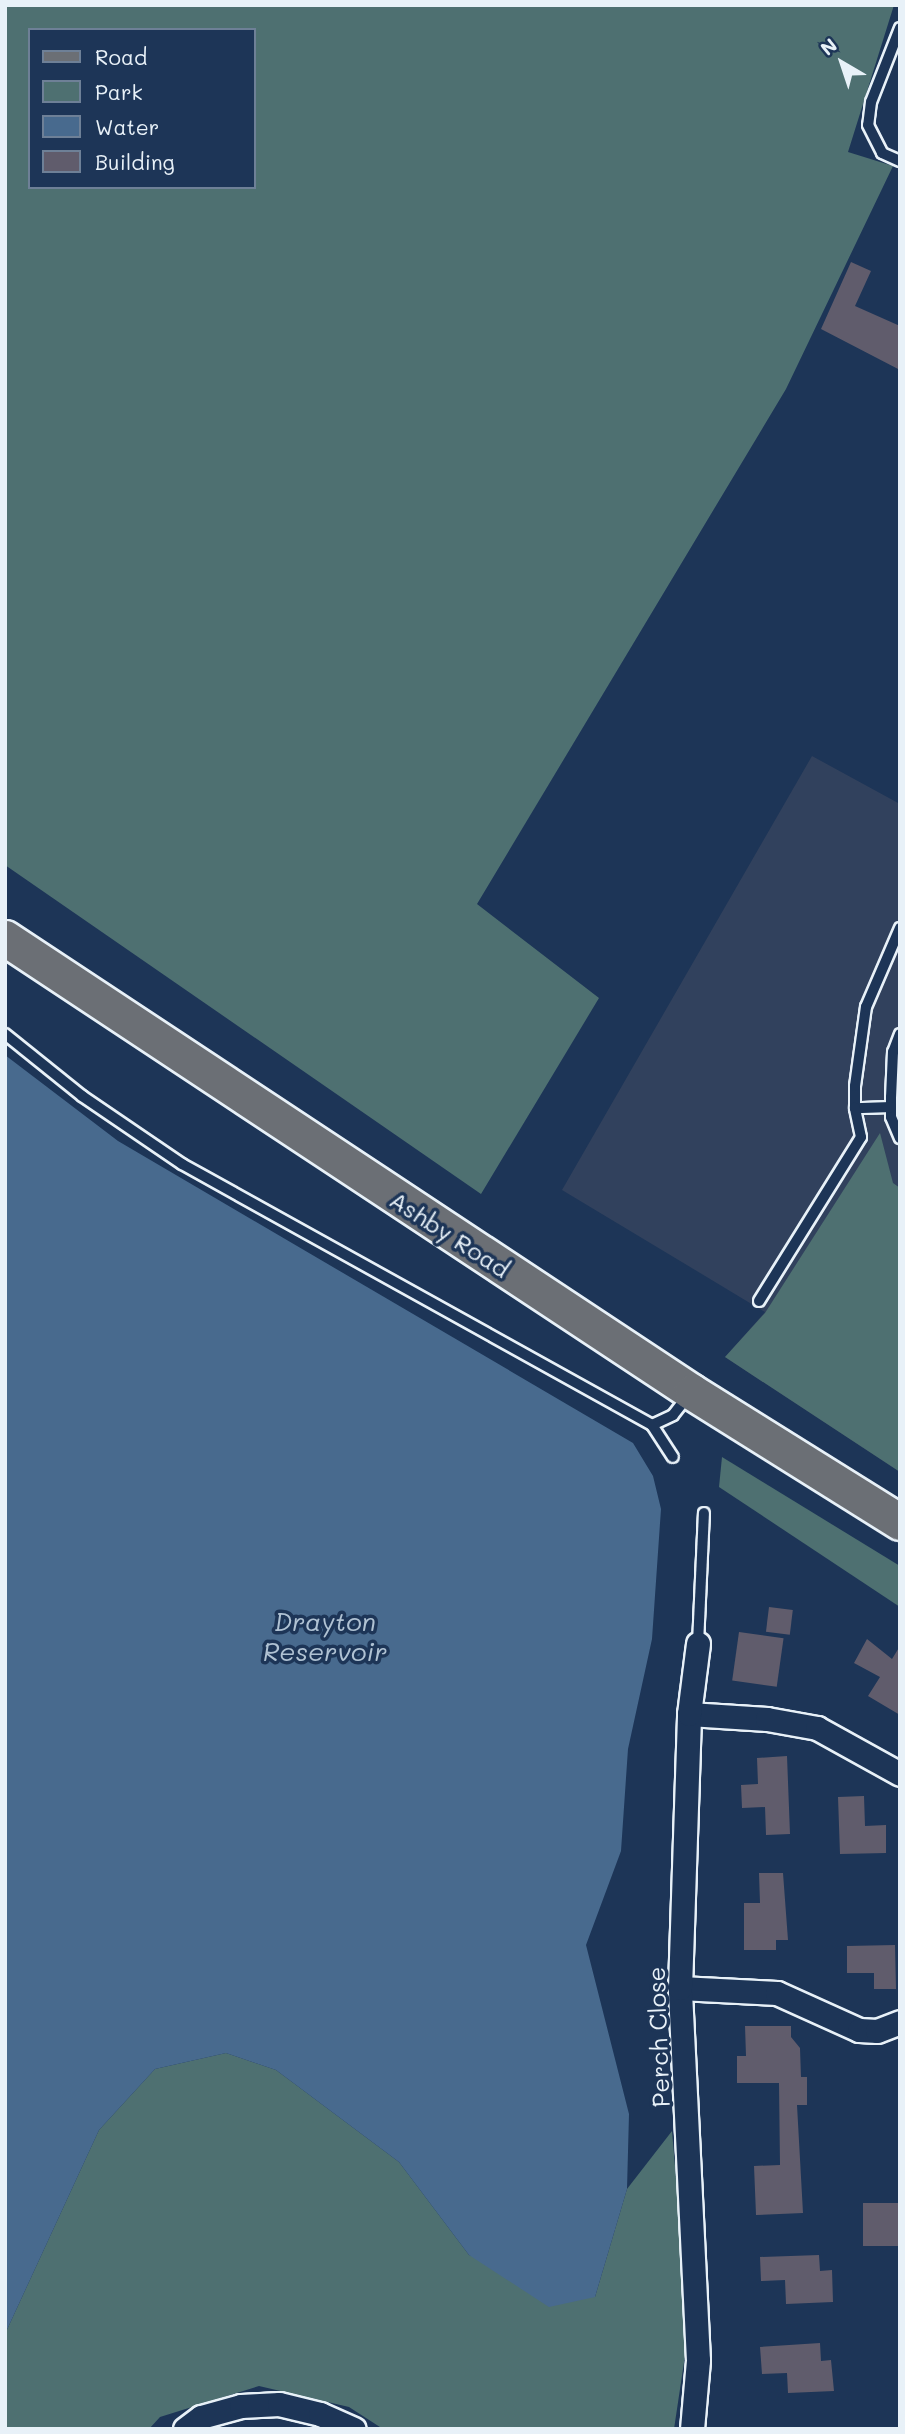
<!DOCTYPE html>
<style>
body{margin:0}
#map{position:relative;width:905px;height:2434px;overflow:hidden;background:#1d3557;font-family:Mali,sans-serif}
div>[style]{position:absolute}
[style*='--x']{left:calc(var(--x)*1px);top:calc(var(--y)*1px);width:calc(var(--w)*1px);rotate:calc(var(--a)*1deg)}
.built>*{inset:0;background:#31415d}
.green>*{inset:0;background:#4e7071}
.water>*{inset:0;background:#486a8e}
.building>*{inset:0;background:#605c6c;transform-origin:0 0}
.roads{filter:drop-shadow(2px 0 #e8f1f8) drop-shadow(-2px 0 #e8f1f8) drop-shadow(0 2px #e8f1f8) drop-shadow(0 -2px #e8f1f8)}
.lane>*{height:10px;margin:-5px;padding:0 5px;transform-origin:5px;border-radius:5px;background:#1d3557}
.street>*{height:23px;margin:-11.5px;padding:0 11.5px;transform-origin:11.5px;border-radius:11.5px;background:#1d3557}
.primary>*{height:35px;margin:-17.5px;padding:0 17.5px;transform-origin:17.5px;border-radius:17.5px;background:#6b6f75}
span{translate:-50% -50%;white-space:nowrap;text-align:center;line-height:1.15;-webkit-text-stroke:7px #1d3557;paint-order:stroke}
.street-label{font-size:24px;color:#e8f1f8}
.water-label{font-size:26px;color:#b0c2d3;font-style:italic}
.frame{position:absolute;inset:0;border:7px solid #e8f1f8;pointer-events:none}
.legend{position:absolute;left:28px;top:28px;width:228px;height:161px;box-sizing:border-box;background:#1d3557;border:2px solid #6e8097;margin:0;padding:9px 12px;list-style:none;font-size:21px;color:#e8f1f8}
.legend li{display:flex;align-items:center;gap:14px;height:35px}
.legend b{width:35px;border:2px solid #6e8097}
.north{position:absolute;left:807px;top:28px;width:70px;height:70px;-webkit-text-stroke:5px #1d3557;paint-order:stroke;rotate:321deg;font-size:19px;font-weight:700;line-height:28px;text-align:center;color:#e8f1f8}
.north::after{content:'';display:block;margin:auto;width:24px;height:32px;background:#e8f1f8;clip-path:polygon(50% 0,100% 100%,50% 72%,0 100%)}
</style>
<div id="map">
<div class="built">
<div style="clip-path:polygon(812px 756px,900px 804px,900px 1472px,725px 1357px,765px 1312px,562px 1190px)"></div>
</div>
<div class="green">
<div style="clip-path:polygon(evenodd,5px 5px,894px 5px,848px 152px,893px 166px,786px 389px,477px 904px,599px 998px,481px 1194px,5px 865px,5px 5px,30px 30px,254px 30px,254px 187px,30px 187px,30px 30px)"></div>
<div style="clip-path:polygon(880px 1133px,893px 1183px,900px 1188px,900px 1472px,725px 1357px,765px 1313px)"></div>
<div style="clip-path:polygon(722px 1457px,900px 1566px,900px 1607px,719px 1487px)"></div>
<div style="clip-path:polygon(226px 2053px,276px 2070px,399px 2162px,469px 2255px,595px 2297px,627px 2189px,672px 2131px,689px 2329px,674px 2429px,383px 2429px,349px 2407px,259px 2386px,160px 2417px,149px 2429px,5px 2429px,5px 2334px,99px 2130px,155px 2069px)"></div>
</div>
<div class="water">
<div style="clip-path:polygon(5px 1055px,118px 1141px,633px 1443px,653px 1476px,661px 1509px,652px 1639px,628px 1749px,621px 1851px,586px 1945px,629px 2114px,627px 2189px,595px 2297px,549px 2307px,469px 2255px,399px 2162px,276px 2070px,226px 2053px,155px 2069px,99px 2130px,5px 2334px)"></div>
</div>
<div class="building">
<div style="clip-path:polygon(851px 262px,871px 271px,855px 306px,900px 326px,900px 370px,821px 329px)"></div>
<div style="left:769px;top:1607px;width:24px;height:25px;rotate:7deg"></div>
<div style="left:739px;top:1632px;width:45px;height:49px;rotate:8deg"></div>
<div style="clip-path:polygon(867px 1639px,892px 1659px,900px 1646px,900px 1715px,868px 1696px,880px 1677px,854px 1663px)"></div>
<div style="clip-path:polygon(787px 1756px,790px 1834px,766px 1835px,765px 1807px,742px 1808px,741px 1785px,758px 1784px,757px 1758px)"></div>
<div style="clip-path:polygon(864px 1796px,865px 1826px,886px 1825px,886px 1853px,840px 1854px,838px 1797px)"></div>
<div style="clip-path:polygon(759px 1873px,783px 1873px,788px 1940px,776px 1940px,776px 1950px,744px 1950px,744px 1903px,760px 1903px)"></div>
<div style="clip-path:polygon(895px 1945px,896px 1989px,874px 1989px,874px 1973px,847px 1973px,847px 1946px)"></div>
<div style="clip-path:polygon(745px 2026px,791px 2026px,791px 2037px,800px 2048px,801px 2077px,807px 2077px,807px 2105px,797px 2105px,803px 2213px,756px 2215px,754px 2166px,780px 2165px,779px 2083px,737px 2083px,737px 2056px,746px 2056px)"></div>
<div style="left:900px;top:2203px;width:43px;height:37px;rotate:90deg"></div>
<div style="clip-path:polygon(819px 2255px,820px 2271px,832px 2270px,833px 2302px,786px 2304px,785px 2280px,761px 2281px,760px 2257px)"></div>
<div style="clip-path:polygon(820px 2343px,821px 2361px,831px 2360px,834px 2391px,788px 2393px,787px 2373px,762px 2374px,760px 2347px)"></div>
</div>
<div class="roads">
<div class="lane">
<div style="--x:900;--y:28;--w:79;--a:111.4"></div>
<div style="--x:871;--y:102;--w:23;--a:97"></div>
<div style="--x:868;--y:125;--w:31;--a:63"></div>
<div style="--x:882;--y:153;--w:20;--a:24"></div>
<div style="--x:5;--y:1034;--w:99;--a:38.8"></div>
<div style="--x:82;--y:1096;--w:121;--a:34.2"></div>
<div style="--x:182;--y:1164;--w:538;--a:29.04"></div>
<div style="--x:652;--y:1425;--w:23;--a:-25"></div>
<div style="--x:673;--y:1415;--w:24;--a:-52"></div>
<div style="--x:900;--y:1034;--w:19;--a:111"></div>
<div style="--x:893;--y:1052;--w:45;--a:92.5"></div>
<div style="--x:891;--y:1097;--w:20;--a:90"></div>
<div style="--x:891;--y:1117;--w:23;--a:67"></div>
<div style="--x:891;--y:1107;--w:36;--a:178"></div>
<div style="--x:855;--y:1108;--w:22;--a:-90"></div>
<div style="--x:855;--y:1086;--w:80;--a:-82.1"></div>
<div style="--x:866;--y:1007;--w:86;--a:-66.7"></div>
<div style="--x:759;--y:1301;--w:193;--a:-58.1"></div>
<div style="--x:861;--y:1137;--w:30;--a:-102"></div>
<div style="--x:652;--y:1425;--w:38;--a:57"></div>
<div style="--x:698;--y:1644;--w:131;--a:-87.4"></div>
</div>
<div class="street">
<div style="--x:689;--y:1714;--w:78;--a:3.7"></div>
<div style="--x:767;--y:1719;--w:51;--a:10.2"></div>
<div style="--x:817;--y:1728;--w:95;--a:29"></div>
<div style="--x:680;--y:1988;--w:97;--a:3"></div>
<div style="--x:777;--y:1993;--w:90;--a:24.3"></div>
<div style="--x:859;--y:2030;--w:18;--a:3"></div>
<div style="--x:877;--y:2031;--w:25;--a:-21"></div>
<div style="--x:185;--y:2429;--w:20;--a:-37"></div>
<div style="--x:201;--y:2417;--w:41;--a:-15.4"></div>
<div style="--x:241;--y:2406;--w:38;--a:-3"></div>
<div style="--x:279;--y:2404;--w:42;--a:13.7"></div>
<div style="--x:320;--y:2414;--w:37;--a:24"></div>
<div style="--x:692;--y:2429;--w:69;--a:-85"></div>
<div style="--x:698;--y:2360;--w:372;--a:-92.8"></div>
<div style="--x:680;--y:1988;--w:274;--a:-88.1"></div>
<div style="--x:689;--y:1714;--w:71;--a:-82.7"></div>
</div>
<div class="primary">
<div style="--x:5;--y:938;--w:823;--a:33.46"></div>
<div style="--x:692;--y:1392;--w:245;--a:32"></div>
</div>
</div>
<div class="street-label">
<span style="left:450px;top:1234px;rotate:33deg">Ashby Road</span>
<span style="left:658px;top:2037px;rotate:-92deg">Perch Close</span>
</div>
<div class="water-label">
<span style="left:325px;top:1637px">Drayton<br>Reservoir</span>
</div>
<div class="frame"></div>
<ul class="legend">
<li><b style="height:9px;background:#6b6f75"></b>Road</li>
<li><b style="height:19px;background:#4e7071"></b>Park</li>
<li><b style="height:19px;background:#486a8e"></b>Water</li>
<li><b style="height:19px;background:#605c6c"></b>Building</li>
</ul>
<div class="north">N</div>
</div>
